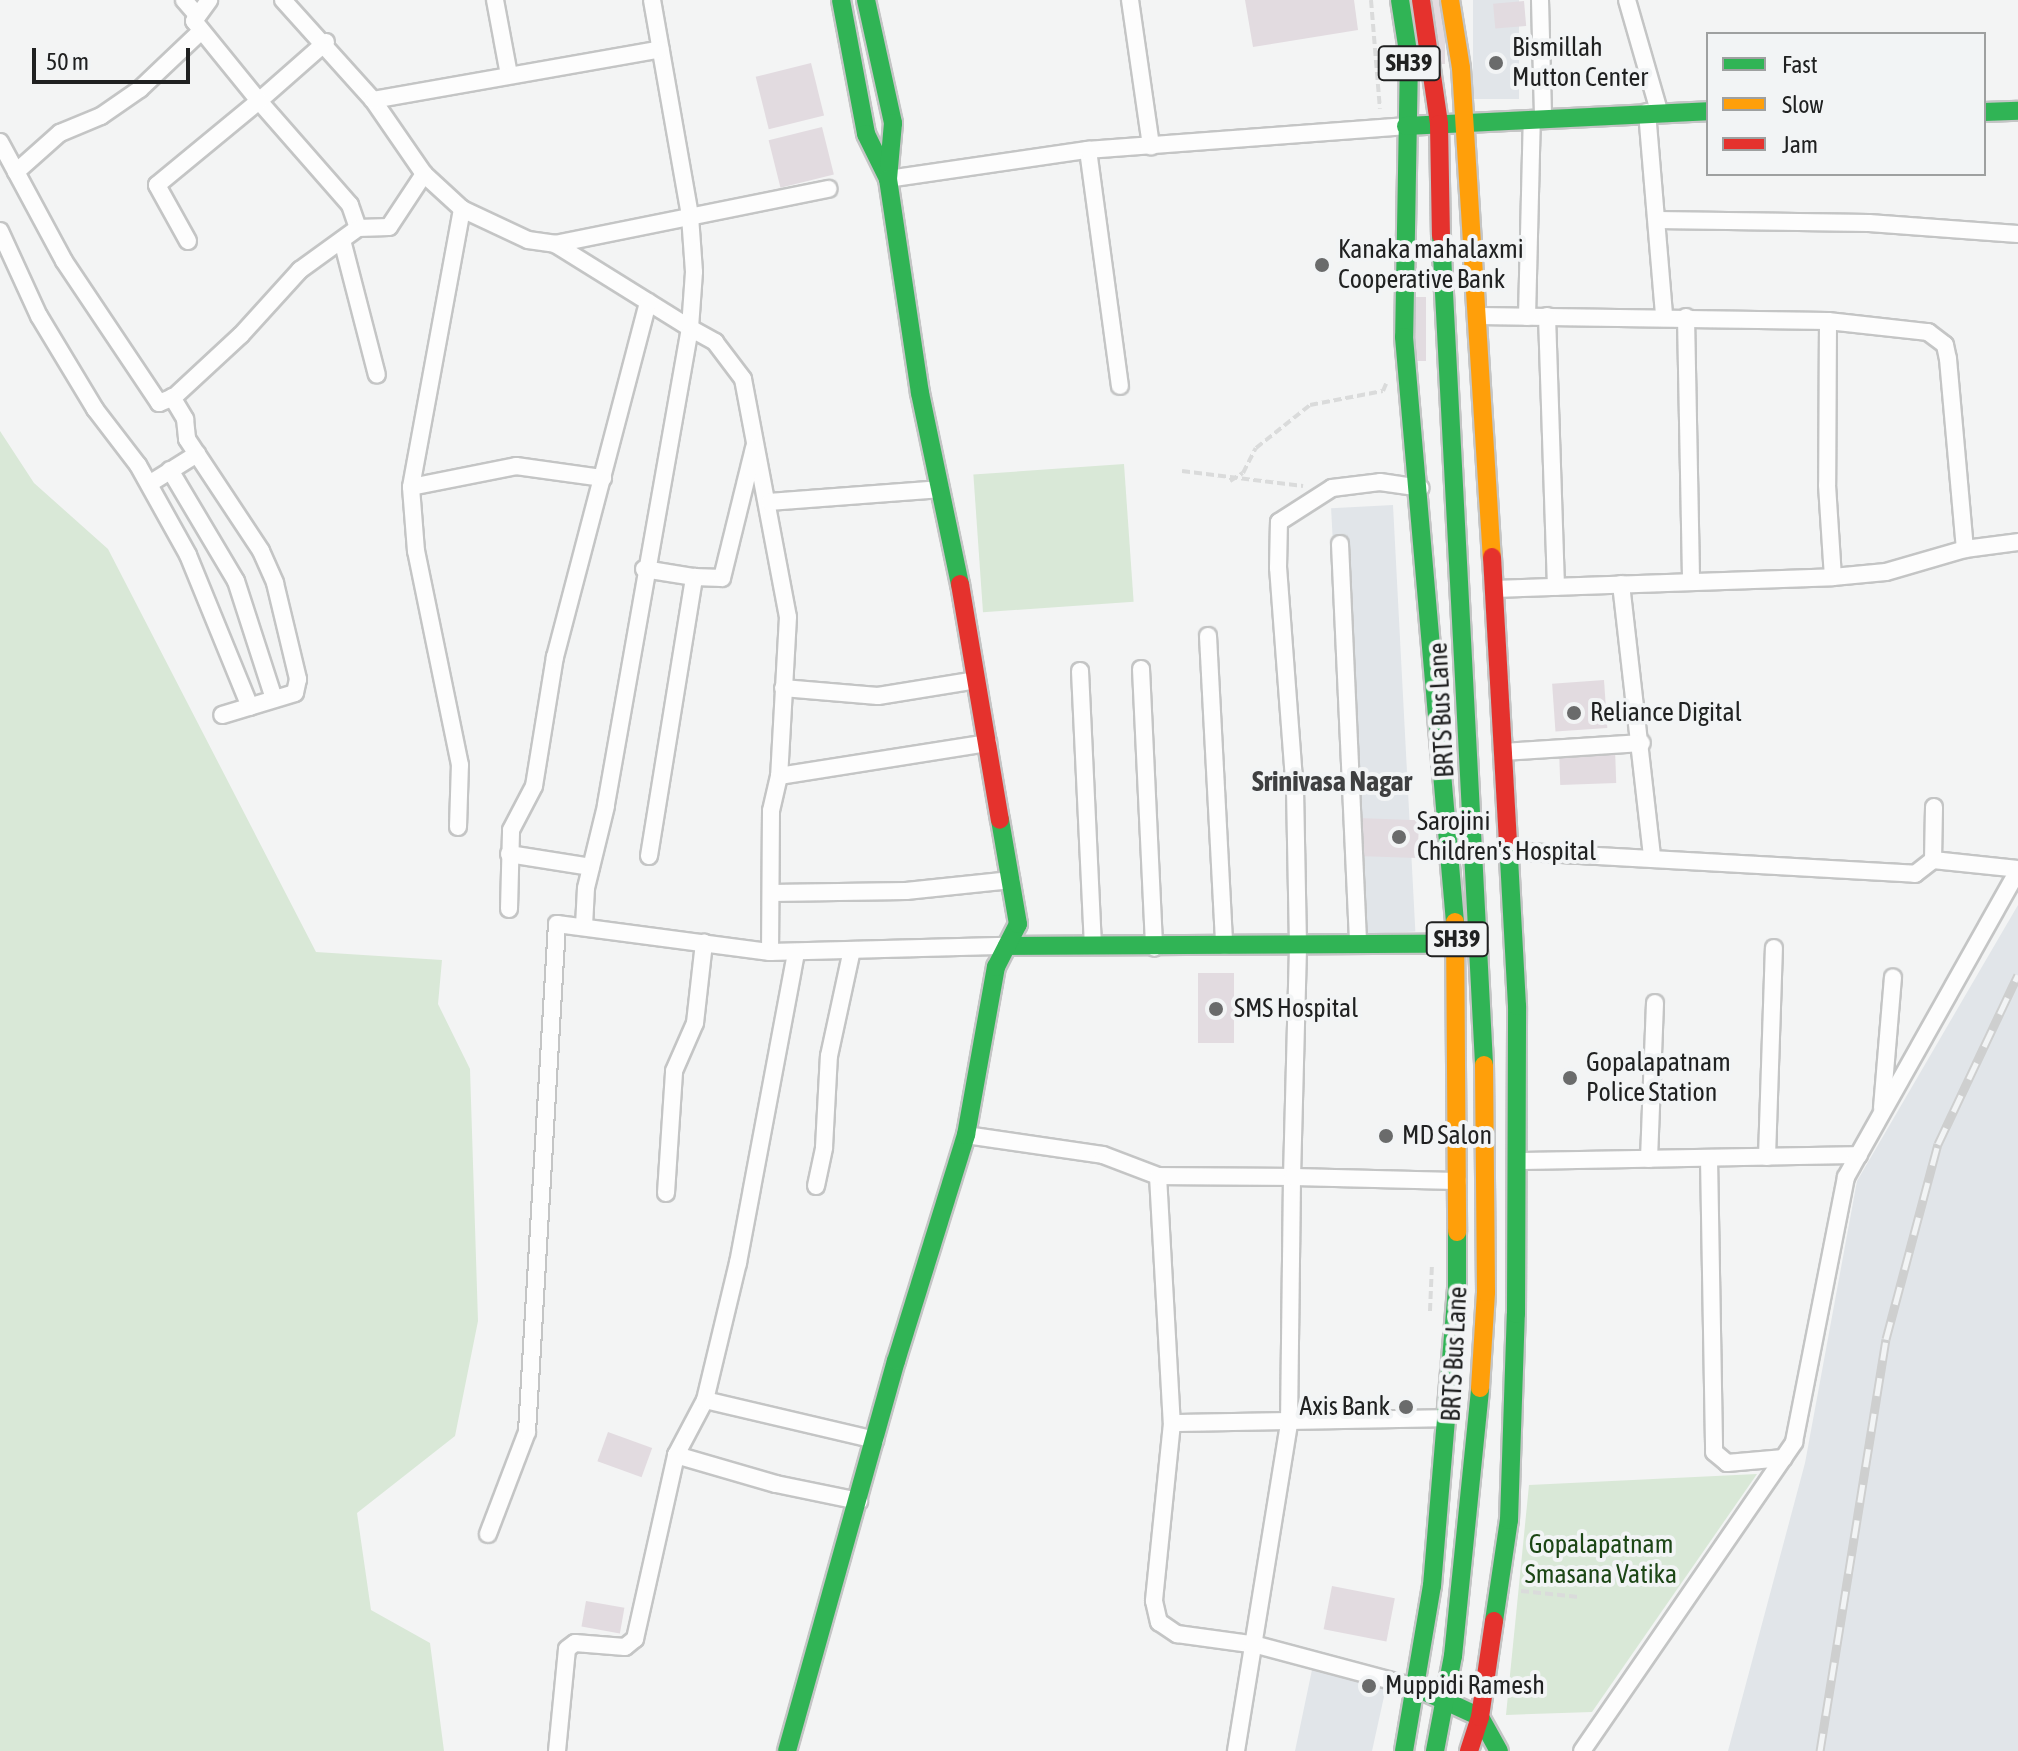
<!DOCTYPE html>
<style>
body{margin:0}
#map{position:relative;width:2018px;height:1751px;overflow:hidden;background:#f3f4f4;font-family:"Asap Condensed",sans-serif}
div>[style]{position:absolute}
[style*='--x']{left:calc(var(--x)*1px);top:calc(var(--y)*1px);width:calc(var(--w)*1px);rotate:calc(var(--a)*1deg)}
.built>*{inset:0;background:#e1e5e9;transform-origin:0 0}
.green>*{inset:0;background:#d9e8d7;transform-origin:0 0}
.building>*{inset:0;background:#e2dbe0;transform-origin:0 0}
.path>*{height:4px;margin-top:-2px;transform-origin:0;background:repeating-linear-gradient(90deg,#dadbdb 0 8px,transparent 0 12px)}
.roads{filter:drop-shadow(2px 0 #c4c5c5) drop-shadow(-2px 0 #c4c5c5) drop-shadow(0 2px #c4c5c5) drop-shadow(0 -2px #c4c5c5)}
.street>*{height:16px;margin:-8px;padding:0 8px;transform-origin:8px;border-radius:8px;background:#fdfdfd}
.fast>*{height:18px;margin:-9px;padding:0 9px;transform-origin:9px;border-radius:9px;background:#30b455}
.slow>*{height:18px;margin:-9px;padding:0 9px;transform-origin:9px;border-radius:9px;background:#ff9f0a}
.jam>*{height:18px;margin:-9px;padding:0 9px;transform-origin:9px;border-radius:9px;background:#e5322d}
.rail>*{height:9px;margin-top:-4.5px;transform-origin:0;background:repeating-linear-gradient(90deg,#f2f4f5 0 18px,#cecfcf 0 36px);box-sizing:border-box;border-block:2px solid #cecfcf}
.dots>*{width:22px;height:22px;translate:-50% -50%;box-sizing:border-box;border:4px solid #f2f4f5;border-radius:50%}
span{translate:-50% -50%;white-space:nowrap;text-align:center;line-height:1.15;-webkit-text-stroke:8px #f2f4f5;paint-order:stroke}
.shield-label span{padding:2px 6px;background:#f2f4f5;border:2px solid;border-radius:6px;-webkit-text-stroke-width:0}
.shield-label{font-size:24px;color:#202121;font-weight:700}
.poi-label{font-size:26px;color:#202121}
.left{translate:0 -50%;text-align:left}
.right{translate:-100% -50%;text-align:right}
.street-label{font-size:26px;color:#202121}
.park-label{font-size:26px;color:#1c4615}
.neighbourhood-label{font-size:28px;color:#3e3f40;font-weight:700}
.legend{position:absolute;left:1706px;top:32px;width:280px;height:144px;box-sizing:border-box;background:#f2f4f5;border:2px solid #9ea0a0;margin:0;padding:10px 14px;list-style:none;font-size:24px;color:#202121}
.legend li{display:flex;align-items:center;gap:16px;height:40px}
.legend b{width:40px;border:2px solid #9ea0a0}
.scale{position:absolute;left:32px;top:48px;width:158px;height:36px;box-sizing:border-box;border:4px solid #202121;border-top:0;padding-left:10px;font-size:24px;line-height:28px;white-space:nowrap;color:#202121;-webkit-text-stroke:6px #f2f4f5;paint-order:stroke}
</style>
<div id="map">
<div class="built">
<div style="left:1473px;top:0;width:46px;height:99px"></div>
<div style="left:1393px;top:505px;width:427px;height:62px;rotate:87deg"></div>
<div style="clip-path:polygon(2018px 905px,2018px 1751px,1728px 1751px,1805px 1463px,1857px 1181px)"></div>
<div style="clip-path:polygon(1313px 1665px,1387px 1683px,1372px 1751px,1295px 1751px)"></div>
</div>
<div class="green">
<div style="clip-path:polygon(0 431px,34px 483px,108px 549px,316px 952px,442px 960px,438px 1004px,470px 1069px,478px 1321px,455px 1436px,357px 1513px,371px 1610px,430px 1643px,444px 1751px,0 1751px)"></div>
<div style="left:1124px;top:464px;width:138px;height:151px;rotate:86deg"></div>
<div style="clip-path:polygon(1757px 1474px,1592px 1712px,1506px 1715px,1529px 1485px)"></div>
</div>
<div class="building">
<div style="clip-path:polygon(1245px 0,1354px 0,1358px 30px,1253px 47px)"></div>
<div style="left:1433px;top:0;width:12px;height:64px"></div>
<div style="left:1524px;top:1px;width:25px;height:31px;rotate:85deg"></div>
<div style="left:811px;top:63px;width:54px;height:57px;rotate:76deg"></div>
<div style="left:822px;top:127px;width:49px;height:55px;rotate:76deg"></div>
<div style="left:1415px;top:297px;width:11px;height:64px"></div>
<div style="left:1604px;top:680px;width:48px;height:52px;rotate:86deg"></div>
<div style="left:1615px;top:748px;width:35px;height:56px;rotate:88deg"></div>
<div style="left:1358px;top:818px;width:61px;height:38px;rotate:2deg"></div>
<div style="left:1198px;top:973px;width:36px;height:70px"></div>
<div style="left:608px;top:1432px;width:47px;height:31px;rotate:20deg"></div>
<div style="left:1332px;top:1586px;width:64px;height:44px;rotate:11deg"></div>
<div style="left:586px;top:1601px;width:39px;height:26px;rotate:10deg"></div>
</div>
<div class="path">
<div style="--x:1371;--y:0;--w:109;--a:85.3"></div>
<div style="--x:1182;--y:471;--w:122;--a:7.1"></div>
<div style="--x:1230;--y:481;--w:15;--a:-32"></div>
<div style="--x:1243;--y:473;--w:28;--a:-63"></div>
<div style="--x:1256;--y:448;--w:69;--a:-38.5"></div>
<div style="--x:1310;--y:405;--w:74;--a:-10.9"></div>
<div style="--x:1383;--y:391;--w:8;--a:-67"></div>
<div style="--x:1430;--y:1311;--w:47;--a:-87.6"></div>
<div style="--x:1521;--y:1591;--w:58;--a:5.9"></div>
</div>
<div class="roads">
<div class="street">
<div style="--x:184;--y:0;--w:20;--a:49"></div>
<div style="--x:283;--y:0;--w:135;--a:48"></div>
<div style="--x:373;--y:100;--w:90;--a:55.4"></div>
<div style="--x:424;--y:174;--w:52;--a:42.6"></div>
<div style="--x:462;--y:209;--w:73;--a:25.2"></div>
<div style="--x:528;--y:240;--w:27;--a:8"></div>
<div style="--x:555;--y:244;--w:159;--a:31.9"></div>
<div style="--x:690;--y:328;--w:485;--a:100"></div>
<div style="--x:606;--y:806;--w:84;--a:103.7"></div>
<div style="--x:586;--y:888;--w:39;--a:93"></div>
<div style="--x:495;--y:0;--w:76;--a:79.4"></div>
<div style="--x:652;--y:0;--w:219;--a:80"></div>
<div style="--x:690;--y:216;--w:56;--a:85.9"></div>
<div style="--x:694;--y:272;--w:56;--a:94.1"></div>
<div style="--x:690;--y:328;--w:29;--a:29"></div>
<div style="--x:715;--y:342;--w:46;--a:52.9"></div>
<div style="--x:743;--y:379;--w:242;--a:79.3"></div>
<div style="--x:788;--y:617;--w:159;--a:93.2"></div>
<div style="--x:779;--y:776;--w:36;--a:103"></div>
<div style="--x:771;--y:811;--w:141;--a:90.4"></div>
<div style="--x:1130;--y:0;--w:148;--a:81.8"></div>
<div style="--x:1540;--y:0;--w:118;--a:88.5"></div>
<div style="--x:1627;--y:0;--w:116;--a:73.9"></div>
<div style="--x:326;--y:42;--w:89;--a:138.6"></div>
<div style="--x:259;--y:101;--w:138;--a:48.8"></div>
<div style="--x:350;--y:205;--w:24;--a:71"></div>
<div style="--x:373;--y:100;--w:292;--a:-10"></div>
<div style="--x:1647;--y:112;--w:205;--a:85.2"></div>
<div style="--x:0;--y:142;--w:135;--a:61.7"></div>
<div style="--x:64;--y:261;--w:171;--a:56.2"></div>
<div style="--x:159;--y:403;--w:16;--a:-22"></div>
<div style="--x:174;--y:397;--w:91;--a:-42.8"></div>
<div style="--x:241;--y:335;--w:88;--a:-47.8"></div>
<div style="--x:300;--y:270;--w:72;--a:-35.9"></div>
<div style="--x:358;--y:228;--w:31;--a:-2"></div>
<div style="--x:389;--y:227;--w:64;--a:-56.6"></div>
<div style="--x:1088;--y:150;--w:238;--a:82.3"></div>
<div style="--x:16;--y:172;--w:59;--a:-41.6"></div>
<div style="--x:60;--y:133;--w:44;--a:-22.5"></div>
<div style="--x:101;--y:116;--w:47;--a:-34.7"></div>
<div style="--x:140;--y:89;--w:83;--a:-43.5"></div>
<div style="--x:888;--y:179;--w:202;--a:-8.3"></div>
<div style="--x:1088;--y:150;--w:319;--a:-4.3"></div>
<div style="--x:1657;--y:220;--w:212;--a:0.8"></div>
<div style="--x:1869;--y:223;--w:149;--a:4.2"></div>
<div style="--x:0;--y:231;--w:94;--a:65.4"></div>
<div style="--x:39;--y:316;--w:109;--a:58.9"></div>
<div style="--x:95;--y:409;--w:71;--a:52.5"></div>
<div style="--x:138;--y:465;--w:103;--a:60.9"></div>
<div style="--x:188;--y:555;--w:164;--a:67.8"></div>
<div style="--x:342;--y:240;--w:139;--a:75.5"></div>
<div style="--x:188;--y:241;--w:64;--a:-119"></div>
<div style="--x:157;--y:185;--w:132;--a:-39.5"></div>
<div style="--x:259;--y:101;--w:103;--a:-129.1"></div>
<div style="--x:194;--y:21;--w:26;--a:-54"></div>
<div style="--x:555;--y:244;--w:279;--a:-11.4"></div>
<div style="--x:1478;--y:316;--w:350;--a:0.8"></div>
<div style="--x:1828;--y:321;--w:101;--a:6.3"></div>
<div style="--x:1928;--y:332;--w:21;--a:37"></div>
<div style="--x:1945;--y:345;--w:14;--a:78"></div>
<div style="--x:1948;--y:359;--w:191;--a:84.9"></div>
<div style="--x:1547;--y:316;--w:271;--a:88.1"></div>
<div style="--x:1527;--y:317;--w:198;--a:-88.6"></div>
<div style="--x:1686;--y:317;--w:264;--a:88.9"></div>
<div style="--x:1828;--y:321;--w:164;--a:90.3"></div>
<div style="--x:1827;--y:485;--w:92;--a:86.3"></div>
<div style="--x:172;--y:397;--w:26;--a:59"></div>
<div style="--x:185;--y:419;--w:20;--a:84"></div>
<div style="--x:187;--y:439;--w:134;--a:56.5"></div>
<div style="--x:261;--y:551;--w:35;--a:66"></div>
<div style="--x:275;--y:583;--w:99;--a:76.5"></div>
<div style="--x:298;--y:679;--w:14;--a:102"></div>
<div style="--x:295;--y:693;--w:76;--a:163.2"></div>
<div style="--x:170;--y:470;--w:129;--a:59.3"></div>
<div style="--x:236;--y:581;--w:124;--a:72.1"></div>
<div style="--x:149;--y:484;--w:57;--a:-32"></div>
<div style="--x:411;--y:487;--w:107;--a:-11.3"></div>
<div style="--x:516;--y:466;--w:88;--a:7.9"></div>
<div style="--x:770;--y:502;--w:171;--a:-4.3"></div>
<div style="--x:1340;--y:544;--w:400;--a:87.4"></div>
<div style="--x:644;--y:569;--w:51;--a:9.1"></div>
<div style="--x:1621;--y:584;--w:275;--a:83.5"></div>
<div style="--x:1494;--y:589;--w:339;--a:-2"></div>
<div style="--x:1833;--y:577;--w:53;--a:-5.4"></div>
<div style="--x:1886;--y:572;--w:82;--a:-16.2"></div>
<div style="--x:1965;--y:549;--w:53;--a:-7.5"></div>
<div style="--x:1208;--y:636;--w:310;--a:87"></div>
<div style="--x:1141;--y:669;--w:279;--a:87.3"></div>
<div style="--x:1080;--y:671;--w:274;--a:87.3"></div>
<div style="--x:783;--y:688;--w:95;--a:4.8"></div>
<div style="--x:878;--y:696;--w:100;--a:-9.2"></div>
<div style="--x:1503;--y:752;--w:139;--a:-3.7"></div>
<div style="--x:779;--y:776;--w:212;--a:-9"></div>
<div style="--x:458;--y:827;--w:62;--a:-88.2"></div>
<div style="--x:460;--y:765;--w:218;--a:-101.6"></div>
<div style="--x:416;--y:551;--w:64;--a:-94.5"></div>
<div style="--x:411;--y:487;--w:283;--a:-79.6"></div>
<div style="--x:1508;--y:851;--w:408;--a:3.2"></div>
<div style="--x:1915;--y:874;--w:23;--a:-38"></div>
<div style="--x:1933;--y:860;--w:53;--a:-88.9"></div>
<div style="--x:509;--y:854;--w:83;--a:9"></div>
<div style="--x:649;--y:856;--w:283;--a:-80.8"></div>
<div style="--x:694;--y:577;--w:28;--a:2"></div>
<div style="--x:722;--y:578;--w:134;--a:-76.2"></div>
<div style="--x:1933;--y:860;--w:85;--a:6"></div>
<div style="--x:771;--y:893;--w:135;--a:-0.8"></div>
<div style="--x:906;--y:891;--w:106;--a:-6"></div>
<div style="--x:509;--y:909;--w:79;--a:-88.5"></div>
<div style="--x:511;--y:830;--w:50;--a:-62.4"></div>
<div style="--x:534;--y:786;--w:131;--a:-80.8"></div>
<div style="--x:555;--y:657;--w:367;--a:-75.3"></div>
<div style="--x:1882;--y:1108;--w:131;--a:-85.2"></div>
<div style="--x:966;--y:1135;--w:138;--a:8.3"></div>
<div style="--x:1103;--y:1155;--w:59;--a:20.9"></div>
<div style="--x:1158;--y:1176;--w:247;--a:86.8"></div>
<div style="--x:1172;--y:1423;--w:179;--a:95.8"></div>
<div style="--x:1154;--y:1601;--w:22;--a:77"></div>
<div style="--x:1159;--y:1622;--w:22;--a:34"></div>
<div style="--x:1177;--y:1634;--w:81;--a:7.8"></div>
<div style="--x:1257;--y:1645;--w:163;--a:14.9"></div>
<div style="--x:1767;--y:1157;--w:209;--a:-88.1"></div>
<div style="--x:1709;--y:1158;--w:294;--a:89"></div>
<div style="--x:1714;--y:1452;--w:17;--a:40"></div>
<div style="--x:1727;--y:1463;--w:57;--a:-5"></div>
<div style="--x:1649;--y:1159;--w:156;--a:-87.8"></div>
<div style="--x:1516;--y:1161;--w:343;--a:-1"></div>
<div style="--x:1158;--y:1176;--w:134;--a:0.4"></div>
<div style="--x:1292;--y:1177;--w:232;--a:-88.5"></div>
<div style="--x:1298;--y:945;--w:152;--a:-91.1"></div>
<div style="--x:1295;--y:793;--w:226;--a:-94.3"></div>
<div style="--x:1278;--y:568;--w:46;--a:-88.8"></div>
<div style="--x:1279;--y:522;--w:63;--a:-32.7"></div>
<div style="--x:1332;--y:488;--w:48;--a:-7.1"></div>
<div style="--x:1380;--y:482;--w:41;--a:8.3"></div>
<div style="--x:816;--y:1186;--w:40;--a:-78"></div>
<div style="--x:824;--y:1147;--w:91;--a:-86.9"></div>
<div style="--x:829;--y:1056;--w:108;--a:-77.8"></div>
<div style="--x:666;--y:1193;--w:122;--a:-86.2"></div>
<div style="--x:674;--y:1071;--w:52;--a:-66.4"></div>
<div style="--x:695;--y:1023;--w:81;--a:-83.6"></div>
<div style="--x:705;--y:1400;--w:175;--a:13.2"></div>
<div style="--x:1172;--y:1423;--w:274;--a:-1"></div>
<div style="--x:676;--y:1455;--w:104;--a:16.2"></div>
<div style="--x:776;--y:1484;--w:85;--a:11.6"></div>
<div style="--x:488;--y:1534;--w:109;--a:-69.1"></div>
<div style="--x:527;--y:1432;--w:509;--a:-86.62"></div>
<div style="--x:557;--y:924;--w:215;--a:7.5"></div>
<div style="--x:770;--y:952;--w:237;--a:-1.5"></div>
<div style="--x:557;--y:1751;--w:102;--a:-84.4"></div>
<div style="--x:567;--y:1649;--w:10;--a:-37"></div>
<div style="--x:575;--y:1643;--w:50;--a:4.6"></div>
<div style="--x:625;--y:1647;--w:13;--a:-39"></div>
<div style="--x:635;--y:1639;--w:189;--a:-77.4"></div>
<div style="--x:676;--y:1455;--w:62;--a:-62.2"></div>
<div style="--x:705;--y:1400;--w:141;--a:-76.5"></div>
<div style="--x:738;--y:1263;--w:316;--a:-79.4"></div>
<div style="--x:1236;--y:1751;--w:331;--a:-80.8"></div>
<div style="--x:1289;--y:1424;--w:247;--a:-89.3"></div>
<div style="--x:1292;--y:1177;--w:166;--a:1.4"></div>
<div style="--x:1582;--y:1751;--w:375;--a:-55.5"></div>
<div style="--x:1794;--y:1442;--w:270;--a:-78.9"></div>
<div style="--x:1846;--y:1177;--w:352;--a:-60.7"></div>
</div>
<div class="fast">
<div style="--x:841;--y:0;--w:136;--a:79.4"></div>
<div style="--x:866;--y:134;--w:50;--a:63.9"></div>
<div style="--x:866;--y:0;--w:126;--a:77.6"></div>
<div style="--x:893;--y:123;--w:56;--a:95.1"></div>
<div style="--x:888;--y:179;--w:216;--a:81.5"></div>
<div style="--x:920;--y:393;--w:195;--a:78.2"></div>
<div style="--x:1400;--y:0;--w:59;--a:81.2"></div>
<div style="--x:1409;--y:58;--w:279;--a:91"></div>
<div style="--x:1404;--y:337;--w:587;--a:85.02"></div>
<div style="--x:1984;--y:112;--w:34;--a:-2"></div>
<div style="--x:1406;--y:126;--w:302;--a:-2.8"></div>
<div style="--x:1441;--y:235;--w:831;--a:87.03"></div>
<div style="--x:1007;--y:946;--w:450;--a:-0.3"></div>
<div style="--x:1494;--y:1621;--w:102;--a:-81.6"></div>
<div style="--x:1509;--y:1520;--w:206;--a:-88.1"></div>
<div style="--x:1516;--y:1314;--w:308;--a:-89.8"></div>
<div style="--x:1517;--y:1006;--w:165;--a:-93.1"></div>
<div style="--x:1415;--y:1687;--w:72;--a:24.8"></div>
<div style="--x:1480;--y:1717;--w:39;--a:61"></div>
<div style="--x:787;--y:1751;--w:405;--a:-74.4"></div>
<div style="--x:896;--y:1361;--w:237;--a:-72.8"></div>
<div style="--x:966;--y:1135;--w:171;--a:-79.9"></div>
<div style="--x:996;--y:967;--w:48;--a:-62.9"></div>
<div style="--x:1018;--y:924;--w:106;--a:-99.8"></div>
<div style="--x:1404;--y:1751;--w:167;--a:-80.4"></div>
<div style="--x:1432;--y:1586;--w:297;--a:-85.2"></div>
<div style="--x:1457;--y:1290;--w:58;--a:-90"></div>
<div style="--x:1435;--y:1751;--w:97;--a:-79.3"></div>
<div style="--x:1453;--y:1656;--w:269;--a:-84.2"></div>
</div>
<div class="slow">
<div style="--x:1450;--y:0;--w:69;--a:80.8"></div>
<div style="--x:1461;--y:68;--w:490;--a:86.4"></div>
<div style="--x:1455;--y:922;--w:310;--a:89.6"></div>
<div style="--x:1480;--y:1388;--w:96;--a:-86.4"></div>
<div style="--x:1486;--y:1292;--w:227;--a:-90.5"></div>
</div>
<div class="jam">
<div style="--x:1421;--y:0;--w:125;--a:81.7"></div>
<div style="--x:1439;--y:124;--w:111;--a:89"></div>
<div style="--x:1492;--y:557;--w:284;--a:86.8"></div>
<div style="--x:960;--y:584;--w:239;--a:80.4"></div>
<div style="--x:1469;--y:1751;--w:36;--a:-72"></div>
<div style="--x:1480;--y:1717;--w:97;--a:-81.7"></div>
</div>
</div>
<div class="rail">
<div style="--x:1820;--y:1751;--w:417;--a:-80.9"></div>
<div style="--x:1886;--y:1339;--w:202;--a:-75.1"></div>
<div style="--x:1938;--y:1144;--w:187;--a:-64.7"></div>
</div>
<div class="dots">
<div style="left:1496px;top:63px;background:#6a6b6b"></div>
<div style="left:1322px;top:265px;background:#6a6b6b"></div>
<div style="left:1574px;top:713px;background:#6a6b6b"></div>
<div style="left:1399px;top:837px;background:#6a6b6b"></div>
<div style="left:1216px;top:1009px;background:#6a6b6b"></div>
<div style="left:1570px;top:1078px;background:#6a6b6b"></div>
<div style="left:1386px;top:1136px;background:#6a6b6b"></div>
<div style="left:1406px;top:1407px;background:#6a6b6b"></div>
<div style="left:1369px;top:1686px;background:#6a6b6b"></div>
</div>
<div class="shield-label">
<span style="left:1409px;top:63px">SH39</span>
<span style="left:1457px;top:939px">SH39</span>
</div>
<div class="poi-label">
<span class="left" style="left:1512px;top:63px">Bismillah<br>Mutton Center</span>
<span class="left" style="left:1338px;top:265px">Kanaka mahalaxmi<br>Cooperative Bank</span>
<span class="left" style="left:1590px;top:713px">Reliance Digital</span>
<span class="left" style="left:1417px;top:837px">Sarojini<br>Children's Hospital</span>
<span class="left" style="left:1234px;top:1009px">SMS Hospital</span>
<span class="left" style="left:1586px;top:1078px">Gopalapatnam<br>Police Station</span>
<span class="left" style="left:1402px;top:1136px">MD Salon</span>
<span class="right" style="left:1390px;top:1407px">Axis Bank</span>
<span class="left" style="left:1385px;top:1686px">Muppidi Ramesh</span>
</div>
<div class="street-label">
<span style="left:1442px;top:710px;rotate:-93deg">BRTS Bus Lane</span>
<span style="left:1455px;top:1354px;rotate:-87deg">BRTS Bus Lane</span>
</div>
<div class="park-label">
<span style="left:1601px;top:1560px">Gopalapatnam<br>Smasana Vatika</span>
</div>
<div class="neighbourhood-label">
<span style="left:1332px;top:781px">Srinivasa Nagar</span>
</div>
<ul class="legend">
<li><b style="height:10px;background:#30b455"></b>Fast</li>
<li><b style="height:10px;background:#ff9f0a"></b>Slow</li>
<li><b style="height:10px;background:#e5322d"></b>Jam</li>
</ul>
<div class="scale">50 m</div>
</div>
